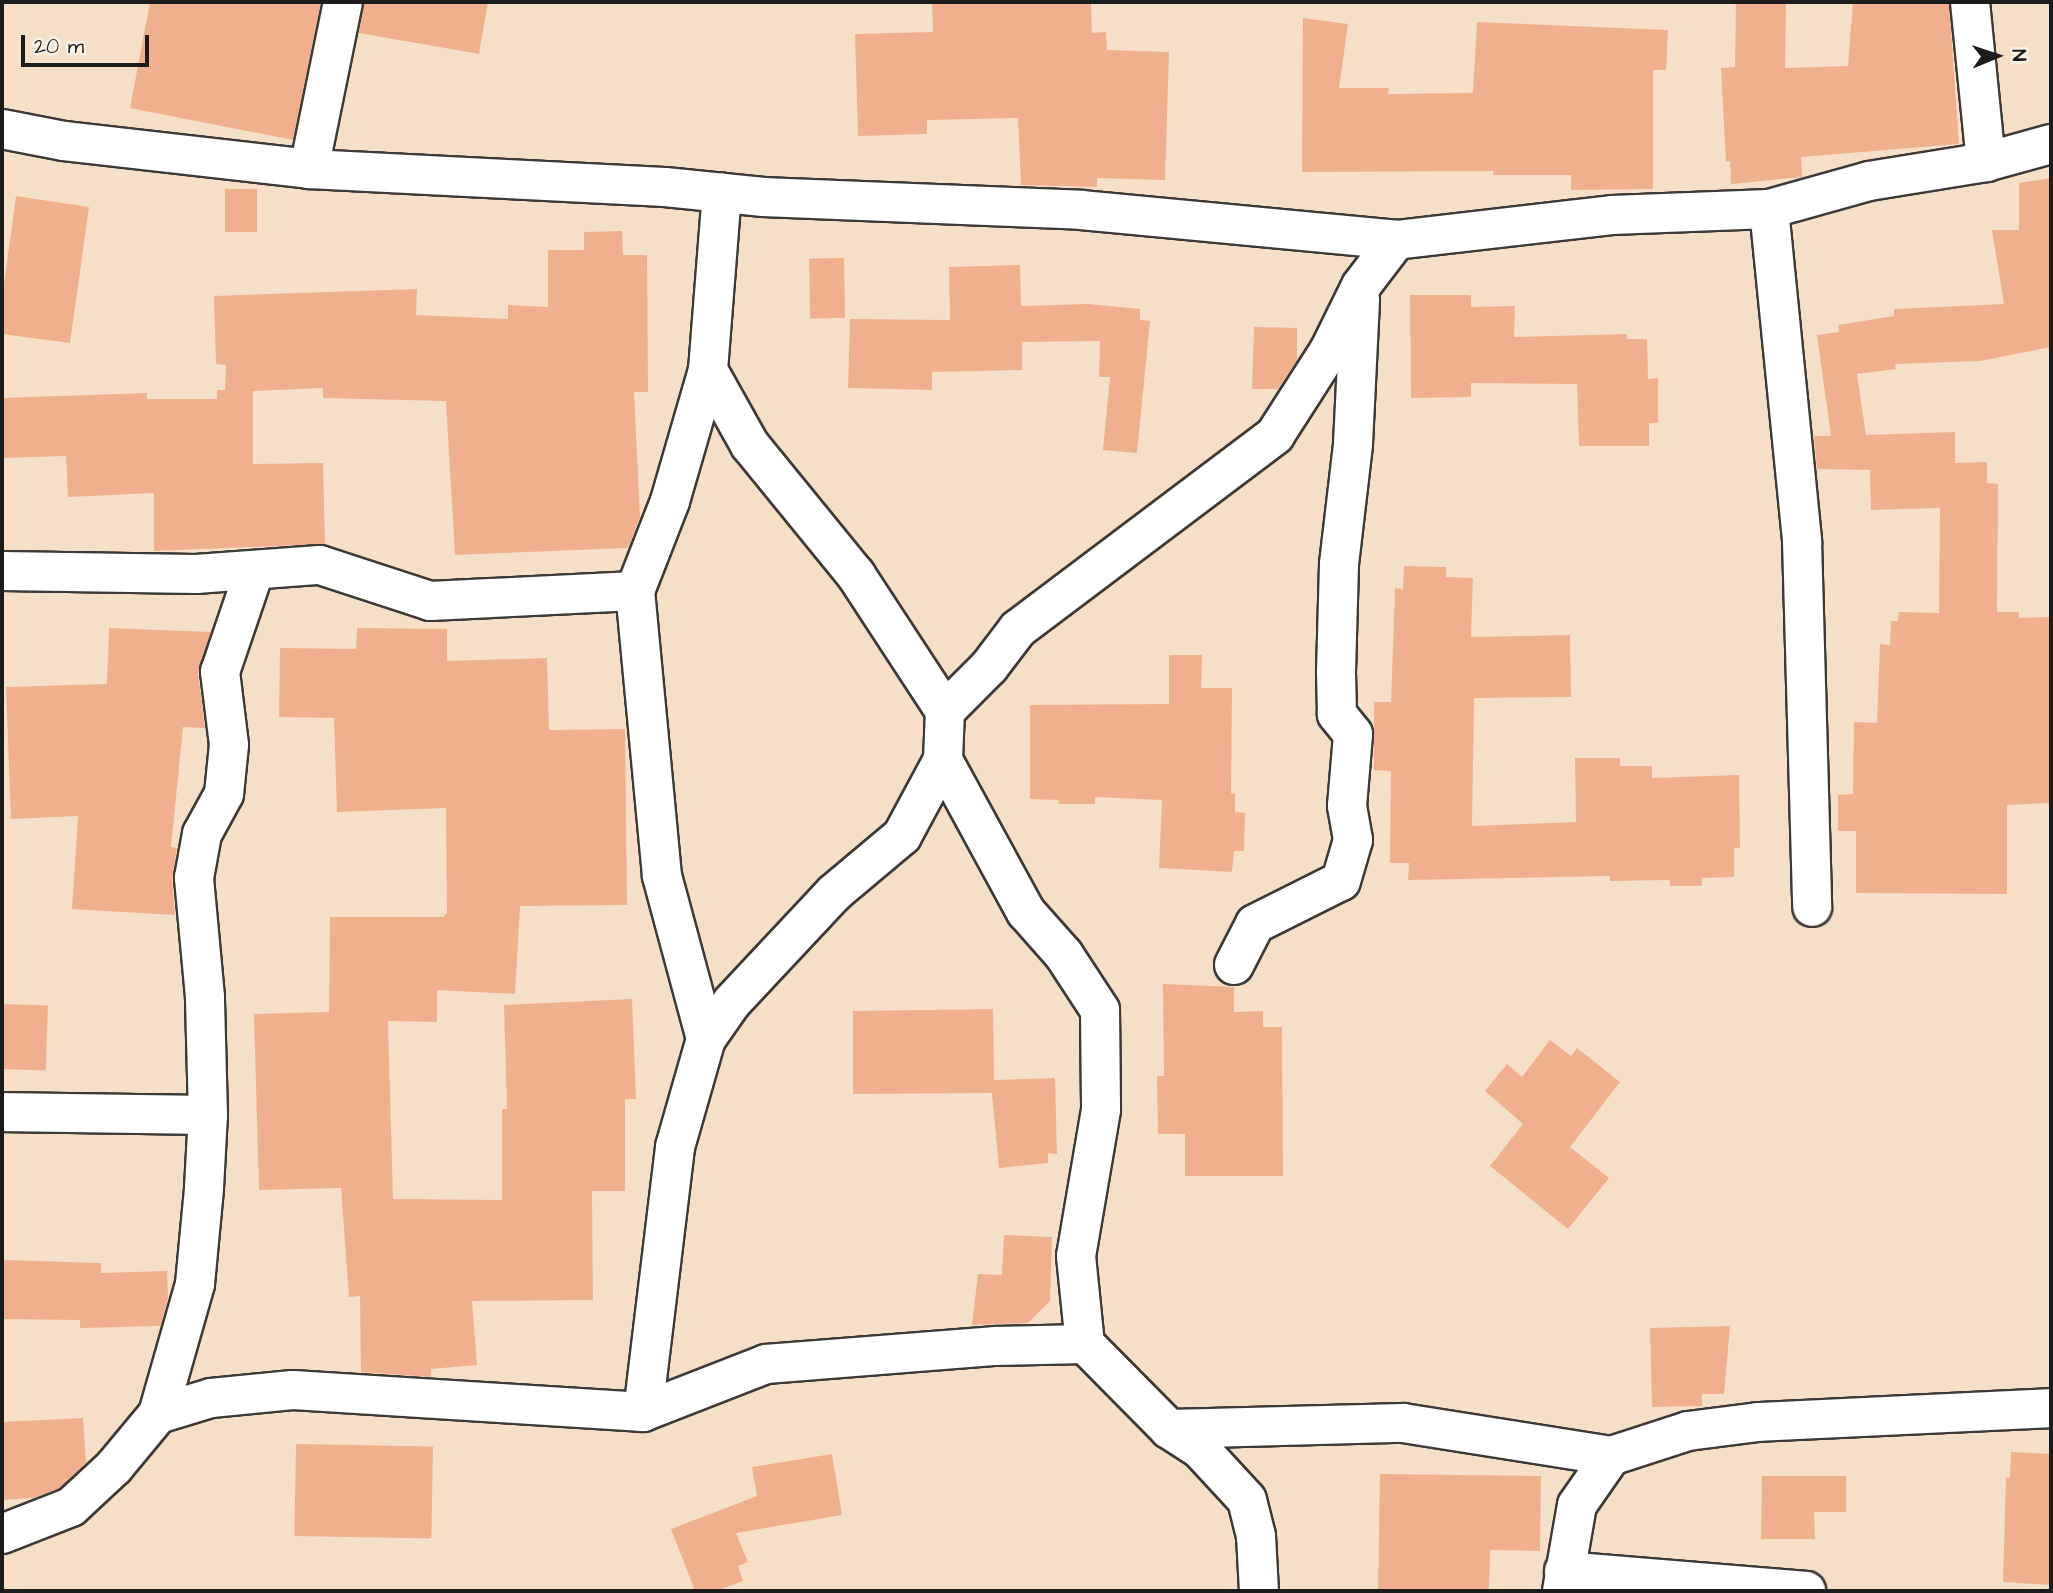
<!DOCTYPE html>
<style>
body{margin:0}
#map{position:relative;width:2053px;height:1593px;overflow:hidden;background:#f5e0c7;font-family:"Architects Daughter",sans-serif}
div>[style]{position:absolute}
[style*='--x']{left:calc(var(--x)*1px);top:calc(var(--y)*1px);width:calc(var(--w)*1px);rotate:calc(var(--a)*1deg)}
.building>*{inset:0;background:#f0b08d;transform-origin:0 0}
.roads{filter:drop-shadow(2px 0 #3d3936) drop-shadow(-2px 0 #3d3936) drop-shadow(0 2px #3d3936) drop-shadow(0 -2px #3d3936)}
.street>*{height:38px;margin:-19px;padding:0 19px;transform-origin:19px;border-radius:19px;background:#fff}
span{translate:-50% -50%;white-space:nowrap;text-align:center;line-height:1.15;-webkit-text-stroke:6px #f7f3e8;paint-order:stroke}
.frame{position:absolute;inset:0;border:4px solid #1c1c1c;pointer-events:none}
.north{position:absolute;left:1962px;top:21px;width:70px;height:70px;-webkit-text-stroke:5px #f7f3e8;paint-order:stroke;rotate:88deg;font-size:19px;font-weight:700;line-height:28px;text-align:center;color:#1c1c1c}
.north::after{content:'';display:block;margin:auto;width:24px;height:32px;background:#1c1c1c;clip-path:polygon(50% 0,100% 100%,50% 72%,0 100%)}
.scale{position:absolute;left:21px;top:35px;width:128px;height:32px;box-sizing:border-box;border:4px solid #1c1c1c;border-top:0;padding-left:9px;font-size:21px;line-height:24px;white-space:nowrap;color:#1c1c1c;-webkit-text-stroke:5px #f7f3e8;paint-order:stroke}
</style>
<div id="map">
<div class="building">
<div style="clip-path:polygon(150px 2px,321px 2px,293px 140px,130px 108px)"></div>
<div style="clip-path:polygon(364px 2px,488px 2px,479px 54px,359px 33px)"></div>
<div style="clip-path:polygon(932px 2px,1091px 2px,1092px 33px,1106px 32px,1107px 50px,1169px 52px,1165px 180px,1097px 178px,1097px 187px,1021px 185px,1018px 118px,927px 120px,927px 134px,858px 136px,855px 34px,933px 32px)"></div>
<div style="clip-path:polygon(1736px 2px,1786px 2px,1785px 68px,1848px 66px,1853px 2px,1949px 2px,1959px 144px,1801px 157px,1802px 177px,1731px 184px,1730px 161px,1726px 162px,1721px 68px,1735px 67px)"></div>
<div style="clip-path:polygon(1303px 18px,1348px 24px,1339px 88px,1389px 88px,1388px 94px,1473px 93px,1477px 22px,1668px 30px,1666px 70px,1653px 70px,1653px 189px,1571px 190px,1571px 175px,1493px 175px,1493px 171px,1302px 172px)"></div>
<div style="clip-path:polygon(2051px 178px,2051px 347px,1980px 361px,1895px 364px,1896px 369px,1857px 374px,1866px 435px,1955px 432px,1955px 463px,1987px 462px,1987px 483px,1998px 484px,1997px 612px,2019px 612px,2019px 618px,2051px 617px,2051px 803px,2007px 805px,2007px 894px,1856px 893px,1856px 831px,1838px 831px,1838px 795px,1853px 794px,1854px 722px,1877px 723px,1880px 644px,1890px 645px,1891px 621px,1898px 621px,1899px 612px,1939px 613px,1940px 508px,1871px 510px,1870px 470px,1817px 469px,1814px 436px,1831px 436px,1817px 335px,1839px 332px,1838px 325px,1894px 316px,1894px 309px,2004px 304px,1992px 230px,2019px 230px,2019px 183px)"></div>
<div style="left:225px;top:189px;width:32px;height:43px"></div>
<div style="clip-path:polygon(16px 196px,89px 207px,70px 343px,2px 334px,2px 299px)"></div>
<div style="clip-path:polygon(622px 231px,623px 255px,647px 255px,648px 392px,634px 392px,640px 517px,628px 548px,455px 555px,446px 401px,323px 398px,323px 388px,253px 391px,253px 464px,323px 463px,325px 544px,154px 551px,154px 493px,68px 497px,66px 456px,2px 458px,2px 398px,147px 393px,147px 399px,217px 399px,217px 390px,225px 390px,226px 365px,216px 364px,214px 296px,417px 289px,416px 315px,508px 319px,508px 305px,548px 307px,548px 250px,584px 250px,584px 232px)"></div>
<div style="left:844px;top:258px;width:60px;height:35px;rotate:89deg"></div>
<div style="clip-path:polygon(1020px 265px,1021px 306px,1088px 304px,1140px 309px,1140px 320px,1150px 321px,1137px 453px,1103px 450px,1110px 377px,1099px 377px,1100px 341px,1022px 342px,1022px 370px,932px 372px,932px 390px,848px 388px,850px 319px,950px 320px,949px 267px)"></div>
<div style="clip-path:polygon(1410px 295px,1471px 295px,1471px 307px,1515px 306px,1514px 337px,1627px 334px,1627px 339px,1647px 339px,1648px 379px,1658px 378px,1658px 423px,1649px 423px,1649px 446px,1579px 446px,1577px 384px,1471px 383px,1471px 397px,1411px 398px)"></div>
<div style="clip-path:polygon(1254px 327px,1297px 328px,1297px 360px,1278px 389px,1252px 389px)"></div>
<div style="clip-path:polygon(1404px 566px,1446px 567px,1446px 577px,1473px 578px,1471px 637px,1570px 635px,1571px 697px,1474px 698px,1472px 826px,1576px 822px,1575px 758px,1620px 758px,1620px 766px,1652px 766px,1652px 778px,1739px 775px,1740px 848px,1734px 848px,1734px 877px,1702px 878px,1702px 886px,1670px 886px,1670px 880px,1610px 881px,1610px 876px,1408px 880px,1409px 863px,1390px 863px,1391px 771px,1374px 770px,1374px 702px,1391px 702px,1395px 588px,1403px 589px)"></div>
<div style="clip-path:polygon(109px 628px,211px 632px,198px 674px,205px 728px,183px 727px,171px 847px,177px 848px,172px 880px,175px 915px,72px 909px,78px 816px,11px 819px,6px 687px,107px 684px)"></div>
<div style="clip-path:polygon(357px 628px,447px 629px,447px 661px,547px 658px,549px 730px,625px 729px,627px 905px,520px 906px,515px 994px,437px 990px,437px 1022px,388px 1021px,393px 1199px,502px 1200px,502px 1109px,507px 1109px,504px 1005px,632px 999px,636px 1099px,625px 1099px,625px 1191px,592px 1191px,593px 1300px,472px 1301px,477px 1365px,431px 1369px,431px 1377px,361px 1372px,360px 1296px,349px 1297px,341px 1188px,259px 1190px,254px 1014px,329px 1012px,330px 917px,443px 917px,447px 913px,446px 808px,337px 812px,334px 718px,279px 717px,280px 648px,356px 649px)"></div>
<div style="clip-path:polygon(1169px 655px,1202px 655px,1201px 688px,1232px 688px,1231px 793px,1235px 794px,1235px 812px,1245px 813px,1244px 851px,1234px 851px,1232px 872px,1159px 868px,1162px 800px,1095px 797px,1095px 804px,1059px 804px,1058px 800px,1030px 799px,1030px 705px,1169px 704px)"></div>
<div style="clip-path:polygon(1163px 984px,1234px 987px,1234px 1012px,1263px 1011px,1263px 1027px,1282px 1027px,1283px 1176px,1185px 1176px,1185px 1134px,1158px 1134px,1157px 1076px,1164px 1076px)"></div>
<div style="left:2px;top:1004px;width:46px;height:65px;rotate:2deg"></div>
<div style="clip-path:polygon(993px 1009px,994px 1080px,1055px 1078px,1057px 1154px,1048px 1153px,1048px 1163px,999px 1168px,992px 1093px,853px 1094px,853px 1011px)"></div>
<div style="clip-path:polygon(1550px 1040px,1571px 1056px,1577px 1048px,1620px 1082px,1570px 1147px,1609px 1178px,1568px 1229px,1490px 1166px,1523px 1124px,1485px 1091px,1507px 1064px,1522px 1077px)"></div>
<div style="clip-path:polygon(1004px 1235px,1052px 1237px,1050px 1301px,1028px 1323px,972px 1325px,978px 1274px,1002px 1275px)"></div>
<div style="clip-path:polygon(2px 1260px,101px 1263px,101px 1273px,167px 1271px,168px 1298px,160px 1326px,80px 1328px,80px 1320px,2px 1319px)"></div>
<div style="clip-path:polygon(1730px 1326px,1724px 1394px,1702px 1394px,1702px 1406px,1652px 1407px,1650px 1328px)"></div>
<div style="clip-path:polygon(83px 1418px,86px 1463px,59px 1488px,33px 1498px,2px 1500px,2px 1422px)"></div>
<div style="left:296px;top:1444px;width:137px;height:92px;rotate:1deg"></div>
<div style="clip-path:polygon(2011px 1452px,2051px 1454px,2051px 1585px,2003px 1582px,2006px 1477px,2010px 1478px)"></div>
<div style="clip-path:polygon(832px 1454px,842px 1515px,736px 1533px,748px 1562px,738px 1566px,743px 1581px,716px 1591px,695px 1591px,671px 1529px,757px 1496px,752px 1467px)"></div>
<div style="clip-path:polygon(1380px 1474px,1541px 1476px,1540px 1551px,1490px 1550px,1489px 1591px,1378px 1591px)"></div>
<div style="clip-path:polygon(1762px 1476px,1846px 1476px,1846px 1512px,1814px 1512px,1815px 1539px,1761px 1539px)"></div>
</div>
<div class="roads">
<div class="street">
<div style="--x:1970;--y:2;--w:161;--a:84.3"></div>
<div style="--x:2;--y:129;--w:63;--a:11"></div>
<div style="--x:64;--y:141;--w:247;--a:6.5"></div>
<div style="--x:309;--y:169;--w:356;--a:2.9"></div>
<div style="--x:665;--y:187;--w:99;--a:5.8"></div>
<div style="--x:763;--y:197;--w:318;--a:2.3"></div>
<div style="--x:1081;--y:210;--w:316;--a:5.4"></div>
<div style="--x:1396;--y:240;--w:217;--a:-6.6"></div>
<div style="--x:1612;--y:215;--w:157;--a:-2.2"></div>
<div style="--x:1769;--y:209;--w:104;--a:-15.6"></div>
<div style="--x:1869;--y:181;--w:119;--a:-9.2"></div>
<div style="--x:1986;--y:162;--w:67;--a:-15.5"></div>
<div style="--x:309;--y:169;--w:170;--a:-78.5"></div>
<div style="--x:1769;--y:209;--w:334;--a:84.3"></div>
<div style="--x:1802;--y:541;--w:366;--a:88.4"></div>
<div style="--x:708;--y:370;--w:86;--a:60.8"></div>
<div style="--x:750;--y:445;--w:168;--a:50.8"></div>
<div style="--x:856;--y:575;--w:163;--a:56.8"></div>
<div style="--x:2;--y:571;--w:194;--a:0.9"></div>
<div style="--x:196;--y:574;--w:124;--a:-4.2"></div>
<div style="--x:320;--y:565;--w:116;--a:18.1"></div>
<div style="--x:430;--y:601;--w:205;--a:-2.8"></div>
<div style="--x:943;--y:760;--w:173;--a:61.4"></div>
<div style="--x:1026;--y:912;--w:57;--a:48.5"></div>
<div style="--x:1064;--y:955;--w:66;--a:56.8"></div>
<div style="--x:1100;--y:1010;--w:100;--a:89.4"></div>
<div style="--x:1101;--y:1110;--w:148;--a:99.7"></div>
<div style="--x:1076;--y:1256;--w:88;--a:84.2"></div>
<div style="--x:1085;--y:1344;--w:120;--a:45.3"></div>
<div style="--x:1169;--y:1429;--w:234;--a:-1.5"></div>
<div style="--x:1403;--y:1423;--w:211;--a:9"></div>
<div style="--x:1234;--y:965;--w:46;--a:-62.9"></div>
<div style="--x:1255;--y:924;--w:96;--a:-26.6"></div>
<div style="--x:1341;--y:881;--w:43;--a:-73.7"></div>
<div style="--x:1353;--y:840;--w:35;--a:-100"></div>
<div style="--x:1347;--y:806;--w:72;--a:-85.2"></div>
<div style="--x:1353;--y:734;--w:26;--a:-129"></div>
<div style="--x:1337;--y:714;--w:42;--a:-91.4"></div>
<div style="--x:1336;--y:672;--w:108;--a:-88.4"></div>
<div style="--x:1339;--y:564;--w:121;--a:-83.3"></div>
<div style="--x:1353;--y:444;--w:145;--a:-87.2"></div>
<div style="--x:706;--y:1039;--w:169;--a:-105.1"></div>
<div style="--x:662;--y:876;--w:286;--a:-95.4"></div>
<div style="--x:635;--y:591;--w:97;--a:-68.7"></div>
<div style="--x:670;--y:501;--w:136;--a:-73.8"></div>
<div style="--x:708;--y:370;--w:178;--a:-85.5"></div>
<div style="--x:2;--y:1112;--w:206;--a:0.8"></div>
<div style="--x:643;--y:1412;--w:267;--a:-83.1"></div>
<div style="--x:675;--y:1147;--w:112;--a:-74"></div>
<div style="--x:706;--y:1039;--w:45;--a:-54.9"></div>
<div style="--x:732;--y:1002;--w:149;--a:-46.9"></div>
<div style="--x:834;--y:893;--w:89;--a:-40"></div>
<div style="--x:902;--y:836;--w:86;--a:-61.7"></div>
<div style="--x:943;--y:760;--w:49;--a:-87.7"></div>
<div style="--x:945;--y:711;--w:62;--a:-45"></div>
<div style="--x:989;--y:667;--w:48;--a:-52.7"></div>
<div style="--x:1018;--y:629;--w:322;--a:-37"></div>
<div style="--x:1275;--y:435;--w:100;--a:-57.3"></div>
<div style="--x:1329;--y:351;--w:72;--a:-63.8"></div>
<div style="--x:1361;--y:286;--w:58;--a:-52.7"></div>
<div style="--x:158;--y:1414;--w:135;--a:-74.1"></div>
<div style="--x:195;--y:1284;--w:96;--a:-84.6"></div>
<div style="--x:204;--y:1188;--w:73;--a:-86.9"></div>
<div style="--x:208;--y:1115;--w:118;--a:-91.5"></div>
<div style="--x:205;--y:997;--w:120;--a:-95.3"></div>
<div style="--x:194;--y:878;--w:45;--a:-79.7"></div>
<div style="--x:202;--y:834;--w:46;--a:-61.2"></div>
<div style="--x:224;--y:794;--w:49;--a:-84.2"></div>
<div style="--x:229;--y:745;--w:74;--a:-97"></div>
<div style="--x:220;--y:672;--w:106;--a:-71.2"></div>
<div style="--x:1169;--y:1429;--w:37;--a:33"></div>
<div style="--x:1200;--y:1449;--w:69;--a:47.3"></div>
<div style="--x:1247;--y:1500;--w:37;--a:76"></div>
<div style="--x:1256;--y:1536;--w:55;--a:86.9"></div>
<div style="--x:2;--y:1534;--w:74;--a:-21.4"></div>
<div style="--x:71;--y:1507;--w:59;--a:-42.9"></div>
<div style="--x:114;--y:1467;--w:69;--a:-50.3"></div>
<div style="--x:158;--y:1414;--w:55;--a:-16.8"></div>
<div style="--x:211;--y:1398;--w:82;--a:-5.6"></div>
<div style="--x:293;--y:1390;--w:351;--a:3.6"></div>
<div style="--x:643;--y:1412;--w:132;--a:-21.3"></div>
<div style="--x:766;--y:1364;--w:231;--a:-4.5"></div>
<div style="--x:996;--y:1346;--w:89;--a:-1.3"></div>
<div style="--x:1564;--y:1571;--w:243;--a:4.7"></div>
<div style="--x:1562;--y:1591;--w:87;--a:-80.1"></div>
<div style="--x:1577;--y:1505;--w:60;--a:-55.2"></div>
<div style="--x:1611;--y:1456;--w:81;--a:-18"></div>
<div style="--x:1688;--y:1431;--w:71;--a:-7.3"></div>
<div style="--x:1758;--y:1422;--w:293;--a:-2.7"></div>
</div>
</div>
<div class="frame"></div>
<div class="north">N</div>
<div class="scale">20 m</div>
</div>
